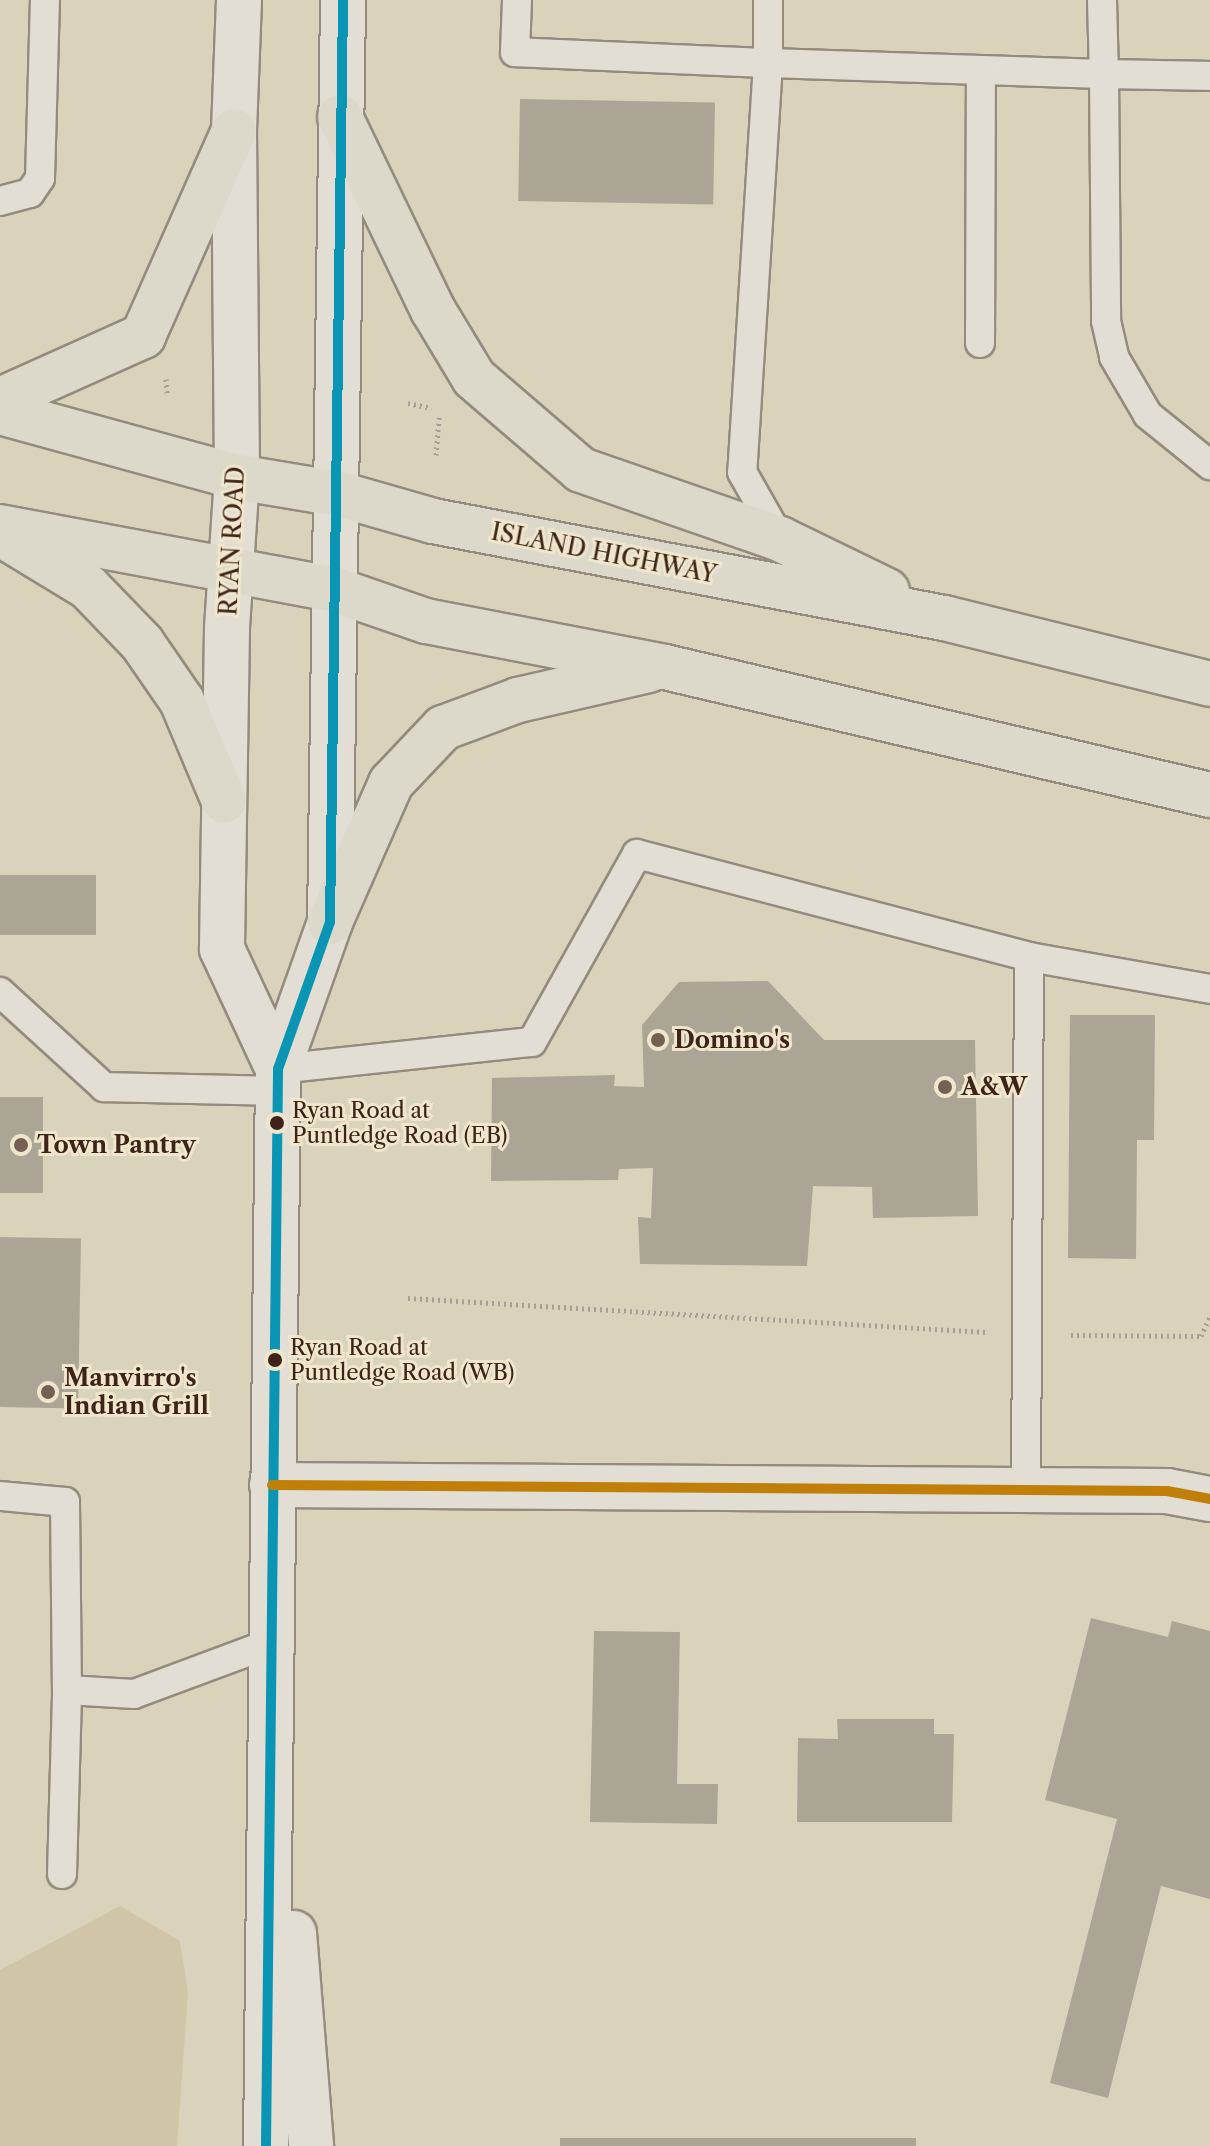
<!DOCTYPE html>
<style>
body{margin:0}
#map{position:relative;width:1210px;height:2146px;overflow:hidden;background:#d9d3bc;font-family:"Libre Caslon Text",serif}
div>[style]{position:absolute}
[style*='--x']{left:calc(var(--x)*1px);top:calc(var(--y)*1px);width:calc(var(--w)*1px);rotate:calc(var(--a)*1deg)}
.green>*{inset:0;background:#d0c5a7}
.building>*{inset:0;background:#aba596;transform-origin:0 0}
.path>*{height:5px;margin-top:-2.5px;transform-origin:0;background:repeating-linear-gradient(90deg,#a5a097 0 2px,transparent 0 6px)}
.roads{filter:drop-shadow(2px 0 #938c7e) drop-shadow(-2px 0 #938c7e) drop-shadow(0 2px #938c7e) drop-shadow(0 -2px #938c7e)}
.service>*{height:28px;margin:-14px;padding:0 14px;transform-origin:14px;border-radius:14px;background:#e2ded3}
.minor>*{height:44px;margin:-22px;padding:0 22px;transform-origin:22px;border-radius:22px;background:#e2ded3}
.secondary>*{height:44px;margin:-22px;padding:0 22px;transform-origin:22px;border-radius:22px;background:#e2ded3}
.primary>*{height:44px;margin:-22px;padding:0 22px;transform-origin:22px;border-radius:22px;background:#dcd9cb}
.bus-1>*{height:10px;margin:-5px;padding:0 5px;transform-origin:5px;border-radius:5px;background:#0995b3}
.bus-2>*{height:10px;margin:-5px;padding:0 5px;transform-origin:5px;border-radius:5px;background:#bf7f08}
.dots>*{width:22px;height:22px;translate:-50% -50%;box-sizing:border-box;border:4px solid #efe6cb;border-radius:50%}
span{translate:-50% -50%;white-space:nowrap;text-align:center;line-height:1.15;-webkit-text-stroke:6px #efe6cb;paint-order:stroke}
.bus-label{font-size:22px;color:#3d231a}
.left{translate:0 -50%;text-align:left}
.street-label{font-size:24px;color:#3d231a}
.poi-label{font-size:24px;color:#3d231a;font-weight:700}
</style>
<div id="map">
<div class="green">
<div style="clip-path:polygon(120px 1906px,180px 1941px,188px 1993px,177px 2146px,0 2146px,0 1970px)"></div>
</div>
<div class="building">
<div style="left:520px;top:99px;width:195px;height:102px;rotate:1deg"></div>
<div style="left:0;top:875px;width:96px;height:60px"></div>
<div style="clip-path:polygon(768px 981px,824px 1040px,975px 1040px,978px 1216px,873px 1218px,872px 1187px,813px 1186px,807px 1266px,640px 1264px,638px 1217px,651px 1218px,653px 1168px,619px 1169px,618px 1180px,491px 1181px,492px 1078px,615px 1075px,614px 1086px,644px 1087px,642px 1025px,679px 982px)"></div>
<div style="clip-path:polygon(1070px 1015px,1155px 1015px,1154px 1140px,1137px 1140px,1136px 1259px,1068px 1258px)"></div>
<div style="left:0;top:1097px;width:43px;height:96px"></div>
<div style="left:0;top:1237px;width:81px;height:170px;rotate:1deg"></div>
<div style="clip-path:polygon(1091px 1618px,1168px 1637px,1172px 1621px,1210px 1631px,1210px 1899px,1161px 1886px,1108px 2098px,1050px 2083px,1117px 1819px,1045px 1800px)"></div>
<div style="clip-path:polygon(594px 1631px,680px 1632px,677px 1784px,718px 1784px,717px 1824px,590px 1822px)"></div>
<div style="clip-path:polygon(837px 1719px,934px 1719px,934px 1734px,954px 1734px,952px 1822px,797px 1822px,798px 1738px,838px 1739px)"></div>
<div style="left:560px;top:2138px;width:356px;height:8px"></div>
</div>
<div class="path">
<div style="--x:166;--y:379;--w:14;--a:86"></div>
<div style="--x:408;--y:403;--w:24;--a:12"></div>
<div style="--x:436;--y:455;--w:38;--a:-85"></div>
<div style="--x:408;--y:1298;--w:578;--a:3.37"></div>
<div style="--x:1071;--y:1335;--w:130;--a:0.4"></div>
<div style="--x:1201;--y:1336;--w:21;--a:-65"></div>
</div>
<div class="roads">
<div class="service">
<div style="--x:517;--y:0;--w:52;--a:92.2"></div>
<div style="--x:515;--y:52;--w:253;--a:2.5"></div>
<div style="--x:768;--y:63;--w:410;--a:93.6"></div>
<div style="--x:742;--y:472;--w:77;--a:60.4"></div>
<div style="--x:768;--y:0;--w:63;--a:90"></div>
<div style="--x:768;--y:63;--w:336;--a:1.9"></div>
<div style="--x:1104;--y:74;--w:247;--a:89.5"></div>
<div style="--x:1106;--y:321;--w:37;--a:77"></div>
<div style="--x:1114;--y:357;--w:67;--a:59.6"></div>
<div style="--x:1148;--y:415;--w:80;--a:38.9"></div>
<div style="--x:1102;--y:0;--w:74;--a:88.5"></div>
<div style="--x:1104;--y:74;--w:106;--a:1.1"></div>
<div style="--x:0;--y:201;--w:31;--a:-15"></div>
<div style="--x:30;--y:193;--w:18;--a:-56"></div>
<div style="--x:40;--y:178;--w:178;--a:-88.4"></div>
<div style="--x:980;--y:343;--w:272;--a:-89.8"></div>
<div style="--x:0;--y:992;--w:141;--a:42.4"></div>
<div style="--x:104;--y:1087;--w:174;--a:1.3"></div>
<div style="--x:278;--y:1069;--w:255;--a:-6.1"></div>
<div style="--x:532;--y:1042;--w:215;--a:-60.8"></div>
<div style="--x:637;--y:854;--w:405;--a:14.7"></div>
<div style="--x:1029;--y:957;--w:184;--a:10"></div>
<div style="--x:1026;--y:1491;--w:534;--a:-89.68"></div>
<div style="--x:0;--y:1496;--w:65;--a:5.3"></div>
<div style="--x:65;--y:1502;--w:188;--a:89.4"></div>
<div style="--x:67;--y:1690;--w:67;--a:3.4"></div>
<div style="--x:134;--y:1694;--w:146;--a:-20.4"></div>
<div style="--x:62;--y:1874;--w:184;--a:-88.4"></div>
</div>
<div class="minor">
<div style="--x:272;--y:1485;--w:895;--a:0.38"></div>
<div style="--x:1167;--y:1491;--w:44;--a:10.5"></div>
</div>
<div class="secondary">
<div style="--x:239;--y:0;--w:131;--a:92.2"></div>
<div style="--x:234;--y:131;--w:346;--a:89.5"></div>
<div style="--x:237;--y:477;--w:152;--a:93.8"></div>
<div style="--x:227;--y:629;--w:320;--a:90.9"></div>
<div style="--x:222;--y:949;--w:132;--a:65"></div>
<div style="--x:294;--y:1933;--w:214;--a:85.4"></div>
<div style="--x:266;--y:2146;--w:1077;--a:-89.36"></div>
<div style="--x:278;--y:1069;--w:156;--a:-70.5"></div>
<div style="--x:330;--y:922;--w:922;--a:-89.19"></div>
</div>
<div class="primary">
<div style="--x:340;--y:117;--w:214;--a:64.3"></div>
<div style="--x:433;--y:310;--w:79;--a:58.9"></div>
<div style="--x:474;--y:378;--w:141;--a:40.7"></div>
<div style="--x:581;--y:470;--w:211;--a:19.1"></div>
<div style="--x:780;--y:539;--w:119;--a:25.9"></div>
<div style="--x:0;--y:400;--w:157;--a:-24.1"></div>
<div style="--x:143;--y:336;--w:224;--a:-66.1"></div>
<div style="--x:0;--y:412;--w:246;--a:15.3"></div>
<div style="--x:237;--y:477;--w:103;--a:9.5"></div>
<div style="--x:339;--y:494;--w:98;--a:16"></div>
<div style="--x:433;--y:521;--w:520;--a:10.75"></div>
<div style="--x:944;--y:618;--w:274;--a:13.9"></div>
<div style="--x:0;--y:527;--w:342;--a:10.6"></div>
<div style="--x:336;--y:590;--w:95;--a:19"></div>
<div style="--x:426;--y:621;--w:243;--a:10.9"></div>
<div style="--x:665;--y:667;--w:560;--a:13.22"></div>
<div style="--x:12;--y:541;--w:89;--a:31.2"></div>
<div style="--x:88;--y:587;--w:78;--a:46"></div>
<div style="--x:142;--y:643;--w:70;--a:55.4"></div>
<div style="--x:182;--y:701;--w:108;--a:67.2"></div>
<div style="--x:330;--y:922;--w:152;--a:-66.3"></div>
<div style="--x:391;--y:783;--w:76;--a:-46.6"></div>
<div style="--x:443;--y:728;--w:80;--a:-20.5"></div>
<div style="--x:518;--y:700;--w:134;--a:-12.9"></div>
</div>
</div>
<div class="bus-1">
<div style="--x:266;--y:2146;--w:1077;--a:-89.36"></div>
<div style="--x:278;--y:1069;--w:156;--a:-70.5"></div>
<div style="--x:330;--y:922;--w:922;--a:-89.19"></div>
</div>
<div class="bus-2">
<div style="--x:272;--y:1485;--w:895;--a:0.38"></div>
<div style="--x:1167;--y:1491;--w:44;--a:10.5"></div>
</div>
<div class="dots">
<div style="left:658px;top:1040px;background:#746153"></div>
<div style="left:945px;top:1087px;background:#746153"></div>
<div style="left:277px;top:1123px;background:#3d231a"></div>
<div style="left:21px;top:1145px;background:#746153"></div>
<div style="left:275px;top:1360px;background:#3d231a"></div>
<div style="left:48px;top:1392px;background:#746153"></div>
</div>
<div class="bus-label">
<span class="left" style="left:292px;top:1123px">Ryan Road at<br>Puntledge Road (EB)</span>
<span class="left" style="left:290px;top:1360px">Ryan Road at<br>Puntledge Road (WB)</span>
</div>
<div class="street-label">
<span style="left:232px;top:541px;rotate:-87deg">RYAN ROAD</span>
<span style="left:604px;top:553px;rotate:11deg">ISLAND HIGHWAY</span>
</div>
<div class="poi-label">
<span class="left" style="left:674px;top:1040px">Domino's</span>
<span class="left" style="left:961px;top:1087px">A&amp;W</span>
<span class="left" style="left:37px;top:1145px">Town Pantry</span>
<span class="left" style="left:64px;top:1392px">Manvirro's<br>Indian Grill</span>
</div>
</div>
